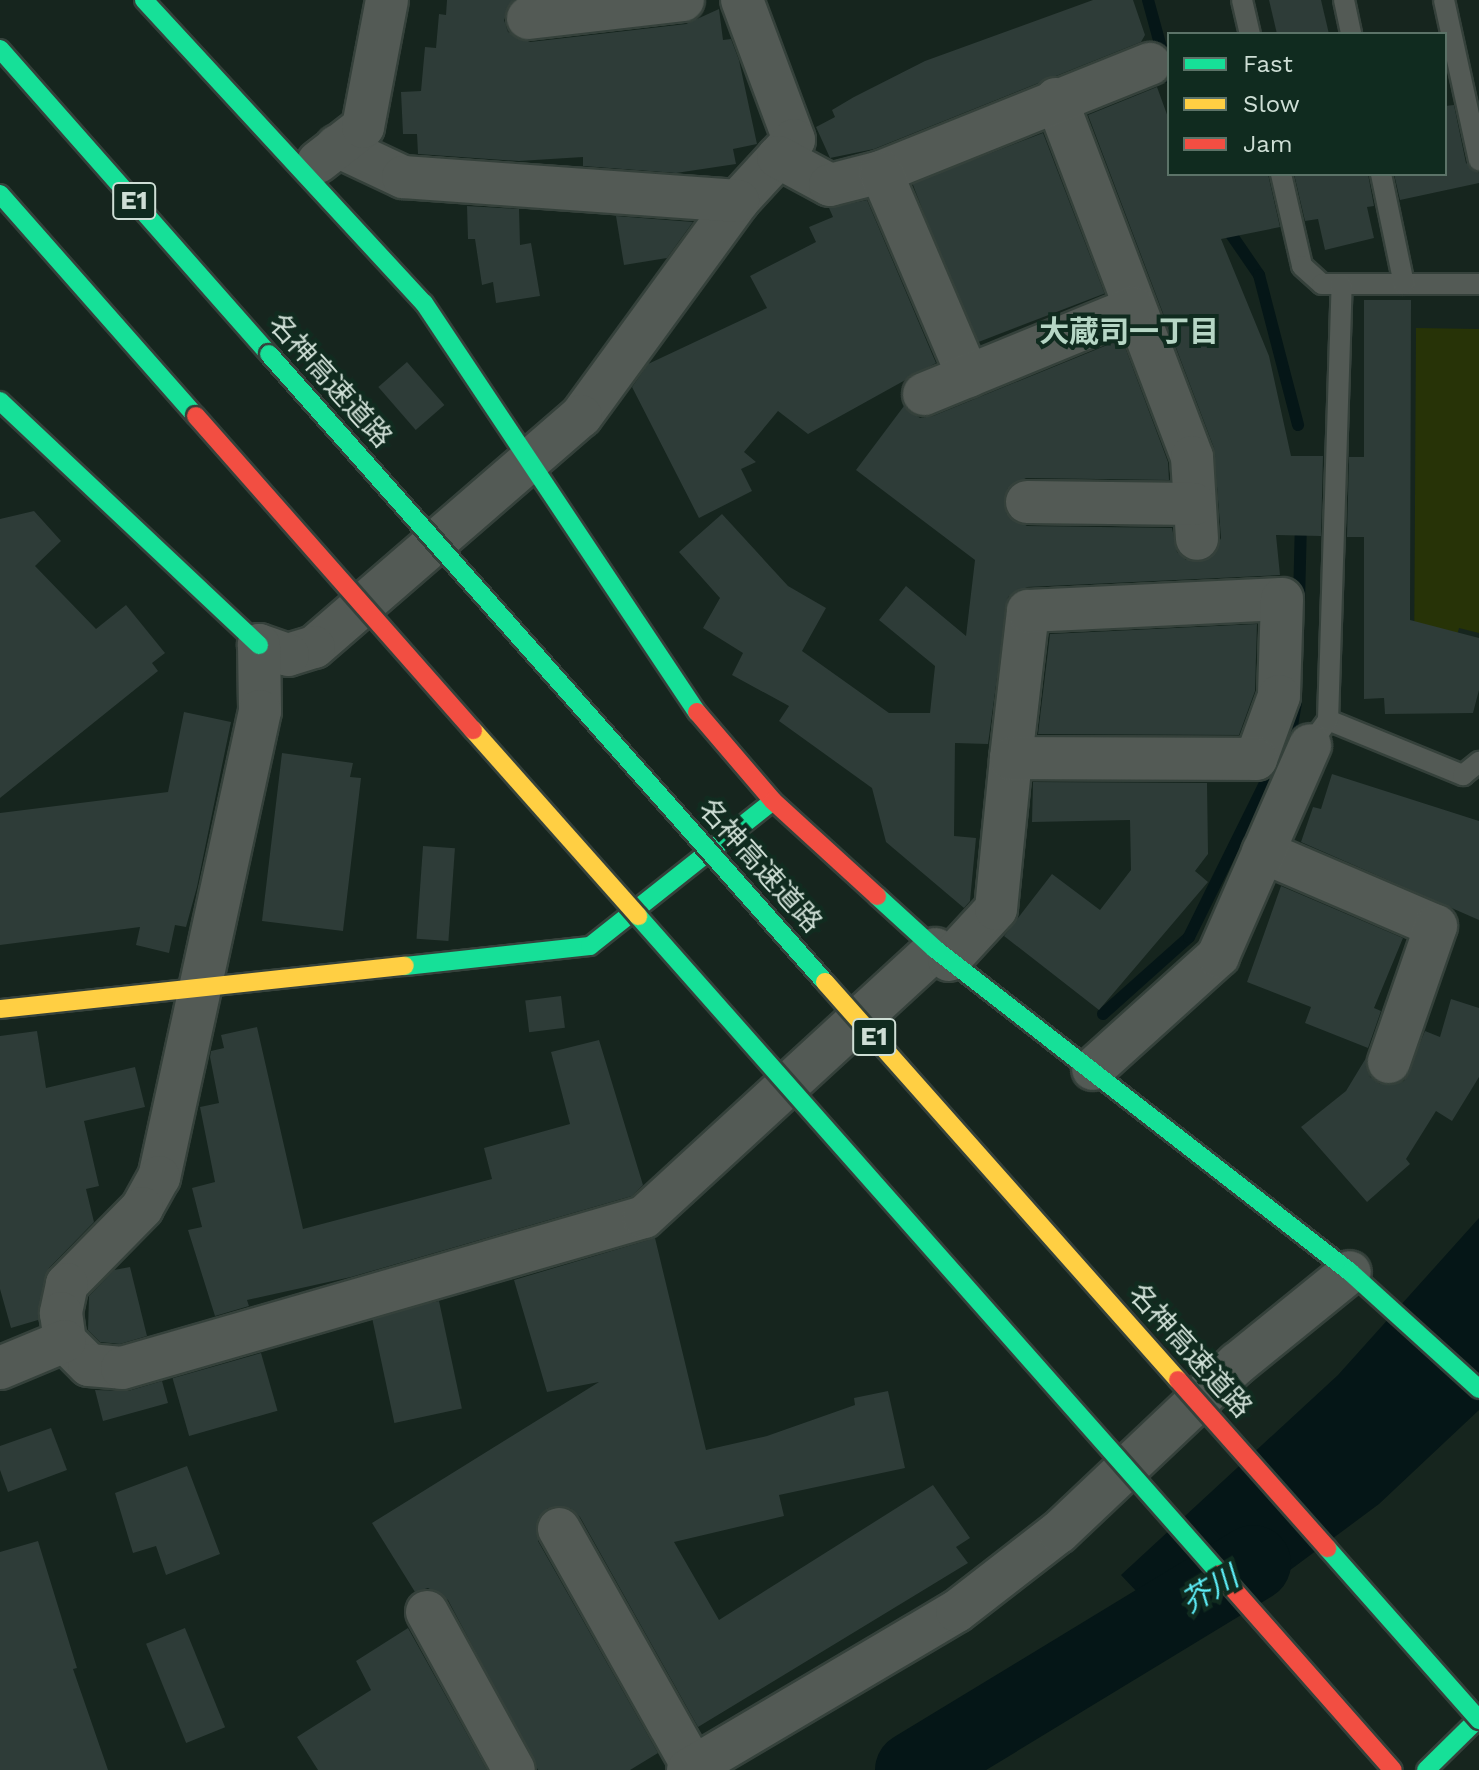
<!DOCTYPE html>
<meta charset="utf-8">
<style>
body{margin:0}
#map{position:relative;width:1479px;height:1770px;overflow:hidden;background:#16251e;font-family:"Work Sans","Noto Sans JP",sans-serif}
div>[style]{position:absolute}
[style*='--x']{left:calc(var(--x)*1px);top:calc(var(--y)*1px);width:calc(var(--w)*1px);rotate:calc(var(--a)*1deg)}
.green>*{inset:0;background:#273307}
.water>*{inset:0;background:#051617}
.stream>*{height:12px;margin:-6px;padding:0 6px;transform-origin:6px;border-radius:6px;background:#051617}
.river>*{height:76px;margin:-38px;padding:0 38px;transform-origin:38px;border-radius:38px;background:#051617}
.building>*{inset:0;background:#2e3c38;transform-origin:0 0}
.roads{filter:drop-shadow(2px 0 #35413b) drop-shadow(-2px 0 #35413b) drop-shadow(0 2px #35413b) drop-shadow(0 -2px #35413b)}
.lane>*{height:20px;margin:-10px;padding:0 10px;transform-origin:10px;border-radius:10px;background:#535a55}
.street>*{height:42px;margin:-21px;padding:0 21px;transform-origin:21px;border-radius:21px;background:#535a55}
.fast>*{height:18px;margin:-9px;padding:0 9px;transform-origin:9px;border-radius:9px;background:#16e098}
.slow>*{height:18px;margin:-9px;padding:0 9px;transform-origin:9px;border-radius:9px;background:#ffcf43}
.jam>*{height:18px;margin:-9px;padding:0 9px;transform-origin:9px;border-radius:9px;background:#f24e42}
.bridges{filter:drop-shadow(2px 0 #35413b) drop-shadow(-2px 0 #35413b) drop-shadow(0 2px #35413b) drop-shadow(0 -2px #35413b)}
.fast-bridge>*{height:18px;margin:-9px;padding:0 9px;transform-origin:9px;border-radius:9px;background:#16e098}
.slow-bridge>*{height:18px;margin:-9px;padding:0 9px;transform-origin:9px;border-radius:9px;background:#ffcf43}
.jam-bridge>*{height:18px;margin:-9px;padding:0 9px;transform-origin:9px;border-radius:9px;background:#f24e42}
span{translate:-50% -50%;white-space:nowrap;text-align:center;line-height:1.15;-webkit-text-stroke:8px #102b1f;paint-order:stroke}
.shield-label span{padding:2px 6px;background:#102b1f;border:2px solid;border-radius:6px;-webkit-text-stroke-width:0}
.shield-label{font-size:26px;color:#ceded5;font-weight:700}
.street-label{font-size:28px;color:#ceded5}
.neighbourhood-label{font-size:30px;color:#b6d6c5;font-weight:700}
.water-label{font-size:30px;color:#5eeef8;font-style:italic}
.legend{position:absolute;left:1167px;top:32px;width:280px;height:144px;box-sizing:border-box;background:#102b1f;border:2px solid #5c7368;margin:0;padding:10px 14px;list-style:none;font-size:24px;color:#ceded5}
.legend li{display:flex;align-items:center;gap:16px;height:40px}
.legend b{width:40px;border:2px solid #5c7368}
</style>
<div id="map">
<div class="green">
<div style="clip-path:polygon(1416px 328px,1479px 329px,1479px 633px,1459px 628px,1445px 680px,1414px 673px)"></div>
</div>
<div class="water">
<div style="clip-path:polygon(1479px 1218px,1479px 1410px,1379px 1504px,1188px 1646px,1121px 1575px,1338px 1375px)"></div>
</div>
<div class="stream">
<div style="--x:1148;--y:0;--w:80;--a:74.7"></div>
<div style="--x:1224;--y:224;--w:62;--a:55.5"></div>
<div style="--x:1259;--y:275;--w:155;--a:75.4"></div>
<div style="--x:1299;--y:602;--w:82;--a:-88.6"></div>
<div style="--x:1103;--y:1014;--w:115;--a:-41.8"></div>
<div style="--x:1189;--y:937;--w:230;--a:-63.7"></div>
<div style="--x:1291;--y:731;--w:27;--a:-80"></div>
</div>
<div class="river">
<div style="--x:913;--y:1770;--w:398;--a:-31.3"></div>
</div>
<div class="building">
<div style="clip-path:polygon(447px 0,513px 0,504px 20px,508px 32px,530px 42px,686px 24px,719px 9px,723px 40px,731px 39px,739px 60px,757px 144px,733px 149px,736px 164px,676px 173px,583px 166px,583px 157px,519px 161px,418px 154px,417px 134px,403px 134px,401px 92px,421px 91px,425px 47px,436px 48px,439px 14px,446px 15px)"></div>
<div style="clip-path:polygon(1093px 0,1133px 0,1145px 35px,1141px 42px,874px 149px,830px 158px,816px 127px,835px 117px,832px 110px,854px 97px,925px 61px)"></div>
<div style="clip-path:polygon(1269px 0,1321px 0,1329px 34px,1277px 34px)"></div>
<div style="clip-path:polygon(1157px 87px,1169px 120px,1169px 174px,1268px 174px,1280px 227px,1221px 239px,1269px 356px,1291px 456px,1323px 456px,1321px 536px,1276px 535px,1280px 575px,1027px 587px,1008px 597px,988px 744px,955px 743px,954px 836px,976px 838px,970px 901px,964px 908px,886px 842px,872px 788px,779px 721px,789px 706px,732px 675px,743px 653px,703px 628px,720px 598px,679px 552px,722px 514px,788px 586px,826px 608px,802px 651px,889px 713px,930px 713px,935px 666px,879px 620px,906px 586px,966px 636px,975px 560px,856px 470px,904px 406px,920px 418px,933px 416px,1122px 339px,1168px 462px,1169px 480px,1026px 478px,1007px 489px,1006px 513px,1027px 526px,1172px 528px,1177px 552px,1186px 560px,1211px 558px,1221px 538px,1214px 448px,1088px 115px)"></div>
<div style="clip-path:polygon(1454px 105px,1466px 163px,1479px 173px,1479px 183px,1400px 200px,1394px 174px,1445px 174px,1445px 106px)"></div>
<div style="left:1043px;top:133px;width:172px;height:140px;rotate:69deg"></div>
<div style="clip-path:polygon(1294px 174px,1368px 174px,1374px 206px,1367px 207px,1374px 238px,1325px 250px,1318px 219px,1305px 221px)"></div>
<div style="clip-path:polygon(867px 200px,936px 363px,808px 434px,778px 411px,744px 452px,756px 462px,741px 469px,752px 491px,699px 518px,632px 387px,648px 364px,767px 308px,750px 276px,816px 242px,809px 227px,833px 217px,829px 208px)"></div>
<div style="clip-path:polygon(467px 206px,519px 209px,520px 245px,531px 243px,540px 296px,496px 303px,493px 282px,482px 285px,475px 239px,468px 239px)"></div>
<div style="clip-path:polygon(616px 216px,693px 222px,667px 258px,624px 265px)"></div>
<div style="clip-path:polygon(1364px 300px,1411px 300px,1410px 620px,1479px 638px,1479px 690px,1473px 713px,1385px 714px,1384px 698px,1364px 699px,1364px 537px,1347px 537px,1349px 457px,1364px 457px)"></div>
<div style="left:407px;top:362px;width:57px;height:38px;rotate:49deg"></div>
<div style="clip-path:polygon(34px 511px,61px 541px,35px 566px,96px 629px,126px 605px,165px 653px,152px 663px,158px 671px,0 798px,0 519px)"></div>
<div style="clip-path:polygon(1257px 624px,1255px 691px,1239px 735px,1038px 734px,1050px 634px)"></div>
<div style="clip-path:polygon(184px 712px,231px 722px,197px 887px,186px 927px,175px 925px,169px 953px,136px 945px,140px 927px,0 945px,0 813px,168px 792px)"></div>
<div style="clip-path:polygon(282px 753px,353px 763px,350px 777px,361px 778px,343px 931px,262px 921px)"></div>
<div style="clip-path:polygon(1332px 774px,1479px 821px,1479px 920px,1301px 842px,1313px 807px,1321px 809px)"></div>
<div style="clip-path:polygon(1033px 782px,1207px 783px,1208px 854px,1195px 871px,1208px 882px,1099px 1010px,1004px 936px,1052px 874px,1100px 910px,1131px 870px,1130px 820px,1032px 822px)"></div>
<div style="left:423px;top:846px;width:32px;height:93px;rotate:4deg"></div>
<div style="clip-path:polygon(1281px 886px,1403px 938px,1374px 1008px,1381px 1011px,1368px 1048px,1305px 1023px,1311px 1007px,1247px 982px)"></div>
<div style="left:561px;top:996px;width:32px;height:36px;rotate:83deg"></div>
<div style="clip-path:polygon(1451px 999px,1479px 1008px,1479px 1077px,1452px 1121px,1436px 1111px,1406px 1159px,1410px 1164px,1367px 1202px,1301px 1127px,1346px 1091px,1366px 1058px,1370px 1077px,1380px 1084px,1404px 1081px,1425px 1031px,1440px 1037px)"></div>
<div style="clip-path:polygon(257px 1027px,303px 1229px,492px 1179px,484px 1148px,570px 1124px,551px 1052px,599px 1040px,643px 1185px,632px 1196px,351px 1277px,247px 1300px,249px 1306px,215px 1316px,188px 1230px,202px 1227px,192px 1188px,215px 1182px,200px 1107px,219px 1103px,210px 1057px,211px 1051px,224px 1048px,221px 1035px)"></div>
<div style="clip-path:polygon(37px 1031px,46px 1088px,135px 1067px,145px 1107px,84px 1121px,99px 1186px,86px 1189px,94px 1222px,49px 1268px,38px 1320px,11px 1328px,0 1289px,0 1036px)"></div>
<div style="clip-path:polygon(655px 1238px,706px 1450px,767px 1436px,855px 1405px,854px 1398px,888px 1391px,905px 1468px,779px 1495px,784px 1516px,674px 1542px,719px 1620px,933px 1485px,970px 1538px,956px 1547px,968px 1563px,698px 1727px,580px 1517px,570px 1508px,548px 1508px,538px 1518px,538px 1541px,658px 1753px,630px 1770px,538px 1770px,448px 1600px,428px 1588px,415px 1592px,372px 1523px,599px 1382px,547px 1392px,514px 1280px)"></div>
<div style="clip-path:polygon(130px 1267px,147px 1336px,120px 1344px,100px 1342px,88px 1330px,89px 1296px,114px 1270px)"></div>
<div style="left:439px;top:1301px;width:110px;height:69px;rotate:78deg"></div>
<div style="left:261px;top:1353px;width:60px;height:92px;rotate:74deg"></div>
<div style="clip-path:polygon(162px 1381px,168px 1403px,103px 1421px,95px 1390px,128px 1391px)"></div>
<div style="clip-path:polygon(51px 1428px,67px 1470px,8px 1492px,0 1470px,0 1446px)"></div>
<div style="clip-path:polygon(187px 1466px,220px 1554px,166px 1575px,156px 1546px,133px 1553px,115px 1493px)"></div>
<div style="clip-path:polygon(38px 1541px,77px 1668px,73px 1669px,108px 1770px,0 1770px,0 1552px)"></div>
<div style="left:185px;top:1628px;width:107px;height:42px;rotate:68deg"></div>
<div style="clip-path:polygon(408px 1628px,487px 1770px,318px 1770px,297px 1737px,371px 1690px,356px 1661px)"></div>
</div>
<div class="roads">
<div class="lane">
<div style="--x:1242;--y:0;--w:35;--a:77"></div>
<div style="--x:1344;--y:0;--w:35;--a:78"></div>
<div style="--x:1444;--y:0;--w:164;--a:77.7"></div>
<div style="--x:1281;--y:174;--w:94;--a:77.1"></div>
<div style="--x:1302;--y:266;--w:27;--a:42"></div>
<div style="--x:1322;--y:284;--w:157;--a:0"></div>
<div style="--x:1381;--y:174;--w:112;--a:78.2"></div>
<div style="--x:1328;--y:720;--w:146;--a:22.2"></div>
<div style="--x:1463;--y:775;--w:21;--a:-39"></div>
<div style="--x:1310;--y:745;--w:31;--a:-54"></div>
<div style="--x:1328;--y:720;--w:435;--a:-88.2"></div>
</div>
<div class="street">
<div style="--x:742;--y:0;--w:149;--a:69.6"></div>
<div style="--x:794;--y:140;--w:83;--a:132.6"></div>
<div style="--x:738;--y:201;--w:266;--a:126.1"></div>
<div style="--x:581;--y:416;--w:353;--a:139.1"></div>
<div style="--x:314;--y:647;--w:27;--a:163"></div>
<div style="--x:288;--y:655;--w:31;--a:-161"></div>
<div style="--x:259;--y:645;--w:66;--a:89.1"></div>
<div style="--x:260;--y:711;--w:477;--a:102.2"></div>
<div style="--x:159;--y:1177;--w:35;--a:119"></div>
<div style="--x:142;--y:1208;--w:107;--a:134.6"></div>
<div style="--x:67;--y:1284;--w:30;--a:102"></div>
<div style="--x:61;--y:1313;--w:28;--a:82"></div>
<div style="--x:65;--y:1341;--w:34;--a:45"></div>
<div style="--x:89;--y:1365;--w:33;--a:5"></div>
<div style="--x:122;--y:1368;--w:543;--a:-16.13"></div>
<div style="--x:644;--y:1217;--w:396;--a:-42.6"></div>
<div style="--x:528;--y:18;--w:156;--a:-6.6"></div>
<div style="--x:1056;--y:99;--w:383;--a:69.2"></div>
<div style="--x:1192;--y:457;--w:82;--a:86.5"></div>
<div style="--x:337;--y:146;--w:73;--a:25.2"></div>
<div style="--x:403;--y:177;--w:336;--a:4.1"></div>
<div style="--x:778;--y:157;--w:59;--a:28.3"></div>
<div style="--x:830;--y:185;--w:53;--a:-14.3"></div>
<div style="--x:881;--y:172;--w:290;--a:-21.9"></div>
<div style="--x:318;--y:162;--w:57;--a:-37.9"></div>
<div style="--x:363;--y:127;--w:129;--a:-79.3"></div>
<div style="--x:881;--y:172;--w:222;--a:66.9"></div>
<div style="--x:924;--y:394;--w:227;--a:-22.3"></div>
<div style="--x:1027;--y:502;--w:167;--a:0.7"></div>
<div style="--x:1263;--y:852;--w:188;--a:23.2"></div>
<div style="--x:1436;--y:926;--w:144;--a:109.1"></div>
<div style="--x:949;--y:960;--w:69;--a:-47.3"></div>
<div style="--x:996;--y:909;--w:152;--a:-84.3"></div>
<div style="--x:1011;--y:758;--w:148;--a:-83.4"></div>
<div style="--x:1028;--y:611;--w:254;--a:-2.7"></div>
<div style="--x:1282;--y:599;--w:97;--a:91.8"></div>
<div style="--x:1279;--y:696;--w:67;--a:110.1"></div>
<div style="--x:1256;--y:759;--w:245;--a:-179.8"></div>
<div style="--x:1093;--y:1069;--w:169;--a:-42.1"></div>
<div style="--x:1218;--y:956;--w:230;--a:-66.4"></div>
<div style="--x:0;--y:1368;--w:70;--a:-22.6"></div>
<div style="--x:559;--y:1529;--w:273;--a:60.6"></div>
<div style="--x:427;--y:1612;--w:180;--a:61.2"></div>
<div style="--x:688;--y:1770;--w:312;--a:-30.6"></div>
<div style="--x:957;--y:1611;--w:129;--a:-37.8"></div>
<div style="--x:1059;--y:1532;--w:246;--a:-43.4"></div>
<div style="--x:1238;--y:1363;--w:144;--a:-39.1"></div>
</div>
<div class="fast">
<div style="--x:144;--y:0;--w:413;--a:47.3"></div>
<div style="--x:424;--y:303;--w:492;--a:56.3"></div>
<div style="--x:0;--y:49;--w:407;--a:48.6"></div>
<div style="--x:0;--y:194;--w:296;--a:48.6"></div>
<div style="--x:0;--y:401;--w:356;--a:43.3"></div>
<div style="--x:877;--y:896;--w:79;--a:42.4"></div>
<div style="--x:935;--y:949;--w:526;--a:37.89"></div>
<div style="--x:1350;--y:1272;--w:174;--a:42.2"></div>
<div style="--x:405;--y:966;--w:186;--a:-6.2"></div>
<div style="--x:590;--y:946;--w:233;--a:-38.4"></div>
<div style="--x:1426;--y:1770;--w:74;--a:-44.5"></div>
</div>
<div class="slow">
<div style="--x:0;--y:1009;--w:407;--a:-6.1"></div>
</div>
<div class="jam">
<div style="--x:697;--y:712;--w:117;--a:49.5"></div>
<div style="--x:773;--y:801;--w:141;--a:42.4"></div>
</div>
</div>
<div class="bridges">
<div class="fast-bridge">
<div style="--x:269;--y:354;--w:839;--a:48.48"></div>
<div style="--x:638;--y:916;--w:878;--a:48.51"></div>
<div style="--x:1327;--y:1548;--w:230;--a:48.5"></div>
</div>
<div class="slow-bridge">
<div style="--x:473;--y:730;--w:249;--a:48.4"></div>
<div style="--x:825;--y:982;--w:532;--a:48.43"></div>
</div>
<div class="jam-bridge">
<div style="--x:196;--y:416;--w:419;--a:48.6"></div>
<div style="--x:1178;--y:1380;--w:225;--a:48.4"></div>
<div style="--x:1220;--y:1574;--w:261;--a:48.6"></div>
</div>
</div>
<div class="shield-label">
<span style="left:134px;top:201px">E1</span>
<span style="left:874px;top:1037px">E1</span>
</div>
<div class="street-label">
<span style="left:330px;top:381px;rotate:48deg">名神高速道路</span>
<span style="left:760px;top:866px;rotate:48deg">名神高速道路</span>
<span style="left:1190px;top:1351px;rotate:48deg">名神高速道路</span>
</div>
<div class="neighbourhood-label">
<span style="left:1129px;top:332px">大蔵司一丁目</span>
</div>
<div class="water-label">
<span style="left:1210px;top:1590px;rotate:-31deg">芥川</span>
</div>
<ul class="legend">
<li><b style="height:10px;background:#16e098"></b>Fast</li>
<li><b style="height:10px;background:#ffcf43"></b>Slow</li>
<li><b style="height:10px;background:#f24e42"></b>Jam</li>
</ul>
</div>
